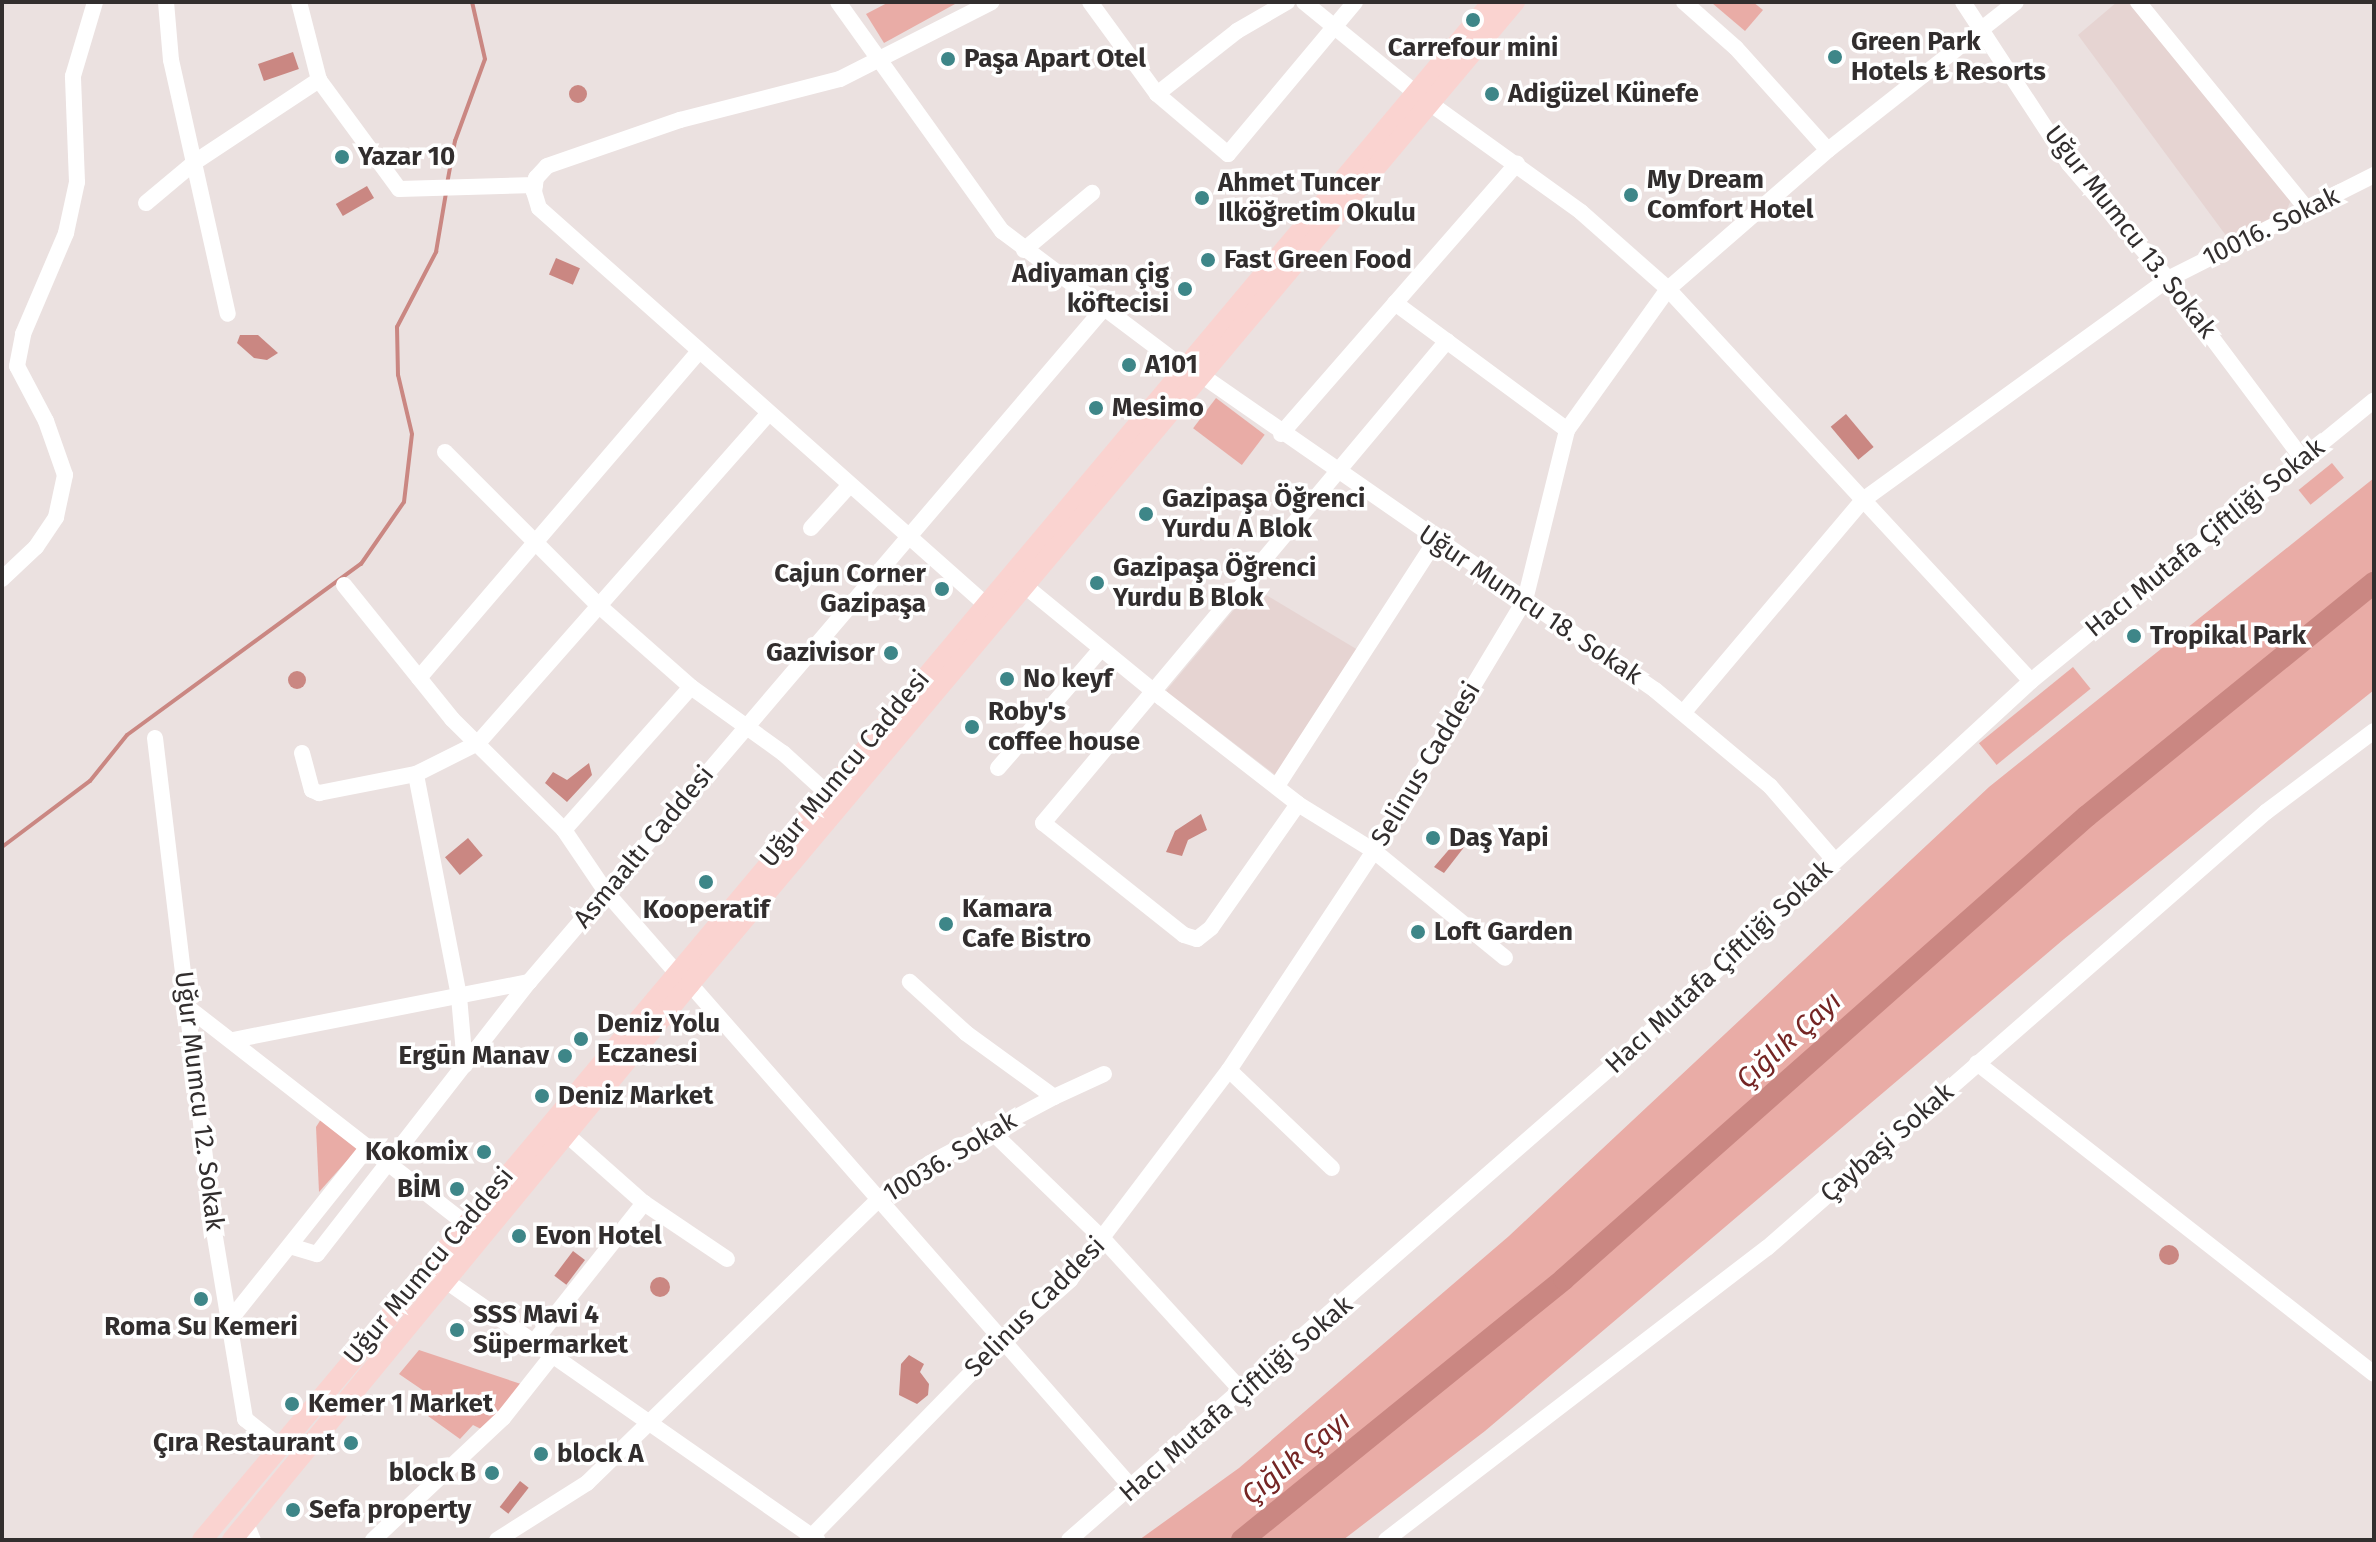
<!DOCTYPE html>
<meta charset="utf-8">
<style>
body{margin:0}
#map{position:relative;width:2376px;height:1542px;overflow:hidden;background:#ebe1e0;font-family:"Fira Sans",sans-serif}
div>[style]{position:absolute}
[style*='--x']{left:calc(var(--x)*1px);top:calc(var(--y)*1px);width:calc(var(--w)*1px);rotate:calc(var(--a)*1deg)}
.built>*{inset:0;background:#e6d4d2}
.green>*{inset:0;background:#e9aca6;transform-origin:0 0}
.water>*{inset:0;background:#ca8782;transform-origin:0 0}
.round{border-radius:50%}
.stream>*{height:4px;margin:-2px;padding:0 2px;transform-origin:2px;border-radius:2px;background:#ca8782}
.river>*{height:22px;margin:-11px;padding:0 11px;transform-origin:11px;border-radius:11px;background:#ca8782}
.minor>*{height:16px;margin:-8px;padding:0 8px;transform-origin:8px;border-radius:8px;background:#fff}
.major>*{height:20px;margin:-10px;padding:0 10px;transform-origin:10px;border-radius:10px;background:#fad3d0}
.dots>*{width:22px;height:22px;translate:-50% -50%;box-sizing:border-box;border:4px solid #fff;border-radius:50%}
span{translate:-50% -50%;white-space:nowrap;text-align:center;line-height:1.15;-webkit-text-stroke:7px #fff;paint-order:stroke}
.poi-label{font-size:26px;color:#322e2e;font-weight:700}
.left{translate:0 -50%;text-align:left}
.right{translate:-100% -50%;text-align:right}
.street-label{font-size:26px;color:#322e2e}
.water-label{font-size:28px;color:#752524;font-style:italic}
.frame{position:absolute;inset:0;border:4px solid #322e2e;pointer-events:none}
</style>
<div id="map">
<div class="built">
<div style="clip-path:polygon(2117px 2px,2128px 2px,2291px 200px,2286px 212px,2230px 241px,2078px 35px)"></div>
<div style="clip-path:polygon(1253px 587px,1363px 653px,1282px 780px,1166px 691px)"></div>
</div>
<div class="green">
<div style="clip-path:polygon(889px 2px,953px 2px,955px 4px,884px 43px,866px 14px)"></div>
<div style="clip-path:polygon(1753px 2px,1763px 10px,1745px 31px,1712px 3px)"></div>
<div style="left:1216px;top:398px;width:61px;height:38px;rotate:37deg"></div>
<div style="left:2332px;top:463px;width:19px;height:43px;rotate:51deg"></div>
<div style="clip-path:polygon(2374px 478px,2374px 690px,2064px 939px,1485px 1431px,1343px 1540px,1139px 1540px,1239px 1468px,1509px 1236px,1989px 787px)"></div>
<div style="left:2073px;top:667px;width:28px;height:121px;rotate:51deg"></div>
<div style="clip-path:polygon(323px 1116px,361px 1145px,319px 1192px,316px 1127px)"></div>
<div style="clip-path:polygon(419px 1350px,524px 1385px,481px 1429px,473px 1425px,460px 1439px,428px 1416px,440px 1402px,399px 1374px)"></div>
</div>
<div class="water">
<div style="left:293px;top:52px;width:18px;height:37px;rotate:71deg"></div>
<div class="round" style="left:569px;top:85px;width:18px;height:18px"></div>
<div style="left:367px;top:186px;width:14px;height:36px;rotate:60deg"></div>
<div style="left:556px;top:258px;width:26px;height:18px;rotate:23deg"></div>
<div style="clip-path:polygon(240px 335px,258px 335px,278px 353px,267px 360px,254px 358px,237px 343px)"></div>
<div style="left:1846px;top:414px;width:43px;height:20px;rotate:50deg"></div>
<div class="round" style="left:288px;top:671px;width:18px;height:18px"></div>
<div style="clip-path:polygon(589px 763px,592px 775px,567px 802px,545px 783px,553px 772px,567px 780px)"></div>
<div style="clip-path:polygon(1201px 814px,1207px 830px,1188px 840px,1182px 856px,1166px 852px,1175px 831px)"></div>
<div style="left:468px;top:838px;width:23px;height:30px;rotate:50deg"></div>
<div style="clip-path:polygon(1458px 839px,1465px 846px,1444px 873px,1434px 867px)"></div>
<div class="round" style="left:2159px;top:1245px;width:20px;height:20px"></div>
<div style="left:573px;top:1251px;width:15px;height:31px;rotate:37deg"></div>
<div class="round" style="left:650px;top:1277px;width:20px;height:20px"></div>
<div style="clip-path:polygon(909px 1355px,924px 1364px,920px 1372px,929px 1384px,928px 1395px,917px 1404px,899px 1395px,901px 1364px)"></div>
<div style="left:520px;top:1481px;width:11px;height:33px;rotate:38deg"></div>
</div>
<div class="stream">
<div style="--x:447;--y:184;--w:44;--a:-79.5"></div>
<div style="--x:455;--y:141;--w:87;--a:-69.9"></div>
<div style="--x:485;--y:59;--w:58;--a:-102.8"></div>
<div style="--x:2;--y:847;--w:110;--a:-36.9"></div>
<div style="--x:90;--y:781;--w:59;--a:-51.2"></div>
<div style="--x:127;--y:735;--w:290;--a:-36.2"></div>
<div style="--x:361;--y:564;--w:75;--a:-55.3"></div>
<div style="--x:404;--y:502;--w:68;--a:-83.3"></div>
<div style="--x:412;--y:434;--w:61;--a:-103.3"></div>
<div style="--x:398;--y:375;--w:48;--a:-91.2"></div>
<div style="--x:397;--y:327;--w:85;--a:-62.5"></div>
<div style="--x:436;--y:252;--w:60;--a:-80.4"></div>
</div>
<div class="river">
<div style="--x:1242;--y:1540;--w:414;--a:-39"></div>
<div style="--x:1564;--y:1279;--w:698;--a:-41.52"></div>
<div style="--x:2087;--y:816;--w:370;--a:-39.1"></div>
</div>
<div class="minor">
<div style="--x:166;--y:2;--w:58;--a:85.1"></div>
<div style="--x:171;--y:60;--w:260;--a:77.4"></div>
<div style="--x:299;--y:2;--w:81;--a:75.6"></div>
<div style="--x:319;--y:80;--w:135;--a:53.7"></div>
<div style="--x:399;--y:189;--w:136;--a:-1.7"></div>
<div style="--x:838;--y:2;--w:282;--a:54.4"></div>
<div style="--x:1002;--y:231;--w:228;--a:37"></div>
<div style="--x:1090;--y:2;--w:114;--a:53.9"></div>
<div style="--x:1157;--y:94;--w:93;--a:40.2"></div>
<div style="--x:1228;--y:154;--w:198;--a:-50.1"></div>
<div style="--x:1304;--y:2;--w:146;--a:39.2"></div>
<div style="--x:1417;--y:94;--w:202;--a:35.7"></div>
<div style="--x:1581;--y:212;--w:116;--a:41.5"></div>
<div style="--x:1668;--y:289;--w:534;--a:47.2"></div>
<div style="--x:1684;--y:2;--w:69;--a:41.5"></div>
<div style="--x:1736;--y:48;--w:137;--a:48"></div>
<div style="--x:1963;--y:2;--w:194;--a:56.8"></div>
<div style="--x:2069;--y:164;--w:152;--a:49.3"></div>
<div style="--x:2168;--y:279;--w:224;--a:53.2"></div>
<div style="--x:2138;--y:2;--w:267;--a:50.8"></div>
<div style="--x:1157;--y:94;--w:102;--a:-38.2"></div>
<div style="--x:1237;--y:31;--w:58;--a:-30.1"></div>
<div style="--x:146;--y:203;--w:64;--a:-39.9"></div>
<div style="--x:195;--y:162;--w:149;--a:-33.5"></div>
<div style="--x:1024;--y:250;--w:89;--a:-40"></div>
<div style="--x:1395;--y:303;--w:214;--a:36.4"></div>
<div style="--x:1204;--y:377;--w:549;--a:34.76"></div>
<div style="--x:1655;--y:690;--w:150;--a:39.9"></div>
<div style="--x:1770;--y:786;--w:98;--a:49.1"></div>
<div style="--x:1281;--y:434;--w:359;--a:-48.9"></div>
<div style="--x:445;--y:452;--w:215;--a:45"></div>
<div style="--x:597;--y:604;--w:125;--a:41.4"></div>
<div style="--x:811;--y:528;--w:57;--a:-47.9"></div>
<div style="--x:2;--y:579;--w:47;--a:-43.3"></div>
<div style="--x:36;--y:547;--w:36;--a:-56"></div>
<div style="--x:56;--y:517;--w:43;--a:-77.9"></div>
<div style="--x:65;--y:475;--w:57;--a:-109.4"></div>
<div style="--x:46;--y:421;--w:62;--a:-117.8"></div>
<div style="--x:17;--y:366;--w:33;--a:-79"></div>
<div style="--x:23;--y:334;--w:110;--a:-66.9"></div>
<div style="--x:66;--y:233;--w:52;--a:-77.8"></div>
<div style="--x:77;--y:182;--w:106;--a:-92.2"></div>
<div style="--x:73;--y:76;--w:77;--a:-73.4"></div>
<div style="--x:344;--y:585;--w:172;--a:51.1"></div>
<div style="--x:452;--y:719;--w:158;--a:44.7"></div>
<div style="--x:564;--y:830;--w:75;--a:55.9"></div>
<div style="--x:606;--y:892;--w:105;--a:48.9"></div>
<div style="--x:1025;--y:586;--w:177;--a:39.3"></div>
<div style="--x:1162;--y:698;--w:172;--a:37.9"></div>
<div style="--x:1298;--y:804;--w:89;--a:31.7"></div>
<div style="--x:1374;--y:851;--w:169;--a:39.2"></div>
<div style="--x:984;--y:603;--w:595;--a:-138.41"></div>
<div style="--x:539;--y:208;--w:17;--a:-107"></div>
<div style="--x:534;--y:192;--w:14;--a:-82"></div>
<div style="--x:536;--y:178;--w:16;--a:-47"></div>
<div style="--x:547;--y:166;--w:141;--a:-19.1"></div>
<div style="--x:680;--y:120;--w:165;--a:-14.4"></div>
<div style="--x:840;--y:79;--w:170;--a:-26.9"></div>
<div style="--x:419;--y:678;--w:428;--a:-49.4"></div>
<div style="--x:1683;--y:713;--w:279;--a:-49.8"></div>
<div style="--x:1863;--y:500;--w:377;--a:-35.9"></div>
<div style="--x:2168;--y:279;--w:231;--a:-26.8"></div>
<div style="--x:155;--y:738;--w:484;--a:83.2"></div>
<div style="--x:212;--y:1219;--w:203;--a:80.6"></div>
<div style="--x:245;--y:1419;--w:43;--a:38.5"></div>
<div style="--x:302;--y:753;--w:38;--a:75"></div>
<div style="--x:312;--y:790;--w:8;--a:23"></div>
<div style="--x:319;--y:793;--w:99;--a:-11.1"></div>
<div style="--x:998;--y:768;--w:157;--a:-49.1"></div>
<div style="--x:1277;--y:786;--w:291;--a:-57.1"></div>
<div style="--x:1298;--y:804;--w:151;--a:125.1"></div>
<div style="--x:1211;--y:928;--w:18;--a:142"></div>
<div style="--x:1197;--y:939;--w:14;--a:-163"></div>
<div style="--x:1184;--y:935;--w:180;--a:-141.5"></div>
<div style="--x:1043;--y:823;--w:629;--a:-50.03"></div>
<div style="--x:564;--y:830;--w:191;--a:-48.4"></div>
<div style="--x:691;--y:687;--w:113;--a:35.7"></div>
<div style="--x:783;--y:753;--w:58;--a:42.2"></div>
<div style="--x:690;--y:984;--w:672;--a:48.74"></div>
<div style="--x:186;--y:1006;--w:353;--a:37.9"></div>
<div style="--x:233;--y:1040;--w:302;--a:-11.1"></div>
<div style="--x:1977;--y:1063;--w:504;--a:38.07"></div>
<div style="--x:465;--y:1065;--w:69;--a:-95"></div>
<div style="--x:459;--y:996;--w:226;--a:-101"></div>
<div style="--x:416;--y:774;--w:69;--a:-26.6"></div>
<div style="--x:478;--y:743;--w:439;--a:-48.6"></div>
<div style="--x:1229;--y:1070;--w:142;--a:43.6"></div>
<div style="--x:1054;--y:1097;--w:55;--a:-24.7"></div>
<div style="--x:989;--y:1129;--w:160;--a:44"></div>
<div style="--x:1104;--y:1240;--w:206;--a:47.6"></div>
<div style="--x:566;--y:1134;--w:104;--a:41.5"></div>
<div style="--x:644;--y:1203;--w:100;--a:34"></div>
<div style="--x:290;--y:1246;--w:28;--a:17"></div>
<div style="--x:317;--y:1254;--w:345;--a:-52.1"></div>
<div style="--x:529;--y:982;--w:886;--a:-49.53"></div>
<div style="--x:436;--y:1274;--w:465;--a:34.9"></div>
<div style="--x:230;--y:1320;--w:221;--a:-51.4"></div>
<div style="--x:533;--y:1343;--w:179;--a:-51.6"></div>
<div style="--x:246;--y:1523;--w:18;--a:68"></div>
<div style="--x:373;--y:1540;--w:178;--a:-43.2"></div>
<div style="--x:503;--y:1418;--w:79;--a:-51.7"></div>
<div style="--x:497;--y:1540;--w:107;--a:-32.3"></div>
<div style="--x:587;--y:1483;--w:407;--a:-44.2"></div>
<div style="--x:879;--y:1199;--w:62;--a:-35.2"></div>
<div style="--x:930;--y:1163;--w:140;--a:-28"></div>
<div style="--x:1054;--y:1097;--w:109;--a:-144"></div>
<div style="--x:966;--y:1033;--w:76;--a:-137.7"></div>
<div style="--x:808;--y:1540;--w:279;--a:-45.7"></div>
<div style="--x:1003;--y:1340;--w:90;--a:-41.8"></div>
<div style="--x:1070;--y:1280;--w:263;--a:-52.9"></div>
<div style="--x:1229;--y:1070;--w:263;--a:-56.5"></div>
<div style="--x:1374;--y:851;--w:293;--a:-59"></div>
<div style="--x:1525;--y:600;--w:175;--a:-76.1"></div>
<div style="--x:1567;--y:430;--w:173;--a:-54.4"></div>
<div style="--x:1668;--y:289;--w:212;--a:-41"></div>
<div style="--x:1828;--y:150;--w:239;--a:-38.2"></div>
<div style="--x:1069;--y:1540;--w:739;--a:-41.11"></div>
<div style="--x:1626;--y:1054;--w:551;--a:-42.64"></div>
<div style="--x:2031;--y:681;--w:443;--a:-39.3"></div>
<div style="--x:1386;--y:1540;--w:480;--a:-37.5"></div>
<div style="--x:1767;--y:1248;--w:663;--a:-41.15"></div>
<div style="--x:2266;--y:812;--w:135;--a:-36.9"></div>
</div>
<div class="major">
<div style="--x:202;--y:1540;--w:2007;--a:-50.01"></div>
<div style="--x:232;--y:1540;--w:720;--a:-50.52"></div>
<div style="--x:690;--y:984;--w:1283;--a:-49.97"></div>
</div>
<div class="dots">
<div style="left:1473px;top:20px;background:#3e8688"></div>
<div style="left:1835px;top:57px;background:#3e8688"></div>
<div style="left:948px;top:59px;background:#3e8688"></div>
<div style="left:1492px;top:94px;background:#3e8688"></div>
<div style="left:342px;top:157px;background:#3e8688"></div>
<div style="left:1631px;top:195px;background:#3e8688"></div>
<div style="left:1202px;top:198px;background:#3e8688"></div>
<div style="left:1208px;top:260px;background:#3e8688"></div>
<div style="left:1185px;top:289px;background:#3e8688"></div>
<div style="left:1129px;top:365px;background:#3e8688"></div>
<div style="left:1096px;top:408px;background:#3e8688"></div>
<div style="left:1146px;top:514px;background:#3e8688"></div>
<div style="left:1097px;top:583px;background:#3e8688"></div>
<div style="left:942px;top:589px;background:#3e8688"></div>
<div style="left:2134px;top:636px;background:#3e8688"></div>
<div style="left:891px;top:653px;background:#3e8688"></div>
<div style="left:1007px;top:679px;background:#3e8688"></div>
<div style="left:972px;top:727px;background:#3e8688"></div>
<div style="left:1433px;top:838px;background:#3e8688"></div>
<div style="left:706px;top:882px;background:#3e8688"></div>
<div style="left:946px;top:924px;background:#3e8688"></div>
<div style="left:1418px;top:932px;background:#3e8688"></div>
<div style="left:581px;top:1039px;background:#3e8688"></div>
<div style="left:565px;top:1056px;background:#3e8688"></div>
<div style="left:542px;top:1096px;background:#3e8688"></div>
<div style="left:484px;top:1152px;background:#3e8688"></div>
<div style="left:457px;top:1189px;background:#3e8688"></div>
<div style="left:519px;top:1236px;background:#3e8688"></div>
<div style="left:201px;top:1299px;background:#3e8688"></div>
<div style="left:457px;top:1330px;background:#3e8688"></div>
<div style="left:292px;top:1404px;background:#3e8688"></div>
<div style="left:351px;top:1443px;background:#3e8688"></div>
<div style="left:541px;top:1454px;background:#3e8688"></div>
<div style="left:492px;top:1473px;background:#3e8688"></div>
<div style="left:293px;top:1510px;background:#3e8688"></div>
</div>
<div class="poi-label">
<span class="left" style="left:1851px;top:57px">Green Park<br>Hotels ₺ Resorts</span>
<span style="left:1473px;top:48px">Carrefour mini</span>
<span class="left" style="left:964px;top:59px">Paşa Apart Otel</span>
<span class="left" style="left:1508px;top:94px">Adigüzel Künefe</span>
<span class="left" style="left:358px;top:157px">Yazar 10</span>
<span class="left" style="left:1647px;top:195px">My Dream<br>Comfort Hotel</span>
<span class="left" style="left:1218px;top:198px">Ahmet Tuncer<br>Ilköğretim Okulu</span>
<span class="left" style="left:1224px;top:260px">Fast Green Food</span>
<span class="right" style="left:1169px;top:289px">Adiyaman çig<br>köftecisi</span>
<span class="left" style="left:1145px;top:365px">A101</span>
<span class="left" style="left:1112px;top:408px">Mesimo</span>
<span class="left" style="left:1162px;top:514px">Gazipaşa Öğrenci<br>Yurdu A Blok</span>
<span class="left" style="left:1113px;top:583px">Gazipaşa Öğrenci<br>Yurdu B Blok</span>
<span class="right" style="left:926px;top:589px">Cajun Corner<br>Gazipaşa</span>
<span class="left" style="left:2150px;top:636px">Tropikal Park</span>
<span class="right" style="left:875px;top:653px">Gazivisor</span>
<span class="left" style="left:1023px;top:679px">No keyf</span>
<span class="left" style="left:988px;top:727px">Roby's<br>coffee house</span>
<span class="left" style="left:1449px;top:838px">Daş Yapi</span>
<span class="left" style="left:962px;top:924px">Kamara<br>Cafe Bistro</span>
<span style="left:706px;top:910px">Kooperatif</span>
<span class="left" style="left:1434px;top:932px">Loft Garden</span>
<span class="left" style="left:597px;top:1039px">Deniz Yolu<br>Eczanesi</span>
<span class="right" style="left:549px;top:1056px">Ergūn Manav</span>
<span class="left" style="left:558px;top:1096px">Deniz Market</span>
<span class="right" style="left:468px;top:1152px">Kokomix</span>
<span class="right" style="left:441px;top:1189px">BİM</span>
<span class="left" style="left:535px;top:1236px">Evon Hotel</span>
<span class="left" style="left:473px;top:1330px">SSS Mavi 4<br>Süpermarket</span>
<span style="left:201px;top:1327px">Roma Su Kemeri</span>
<span class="left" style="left:308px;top:1404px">Kemer 1 Market</span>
<span class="right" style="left:335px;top:1443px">Çıra Restaurant</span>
<span class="left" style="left:557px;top:1454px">block A</span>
<span class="right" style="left:476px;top:1473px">block B</span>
<span class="left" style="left:309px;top:1510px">Sefa property</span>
</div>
<div class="street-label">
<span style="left:2271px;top:227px;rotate:-26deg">10016. Sokak</span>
<span style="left:2130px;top:232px;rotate:52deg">Uğur Mumcu 13. Sokak</span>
<span style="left:2205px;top:538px;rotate:-39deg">Hacı Mutafa Çiftliği Sokak</span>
<span style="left:1530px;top:605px;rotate:34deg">Uğur Mumcu 18. Sokak</span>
<span style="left:1426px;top:764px;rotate:-59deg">Selinus Caddesi</span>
<span style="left:845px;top:769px;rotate:-50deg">Uğur Mumcu Caddesi</span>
<span style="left:644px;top:847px;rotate:-50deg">Asmaaltı Caddesi</span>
<span style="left:1719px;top:967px;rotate:-43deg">Hacı Mutafa Çiftliği Sokak</span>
<span style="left:199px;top:1101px;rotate:83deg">Uğur Mumcu 12. Sokak</span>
<span style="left:1887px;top:1143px;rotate:-41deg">Çaybaşi Sokak</span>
<span style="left:950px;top:1157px;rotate:-31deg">10036. Sokak</span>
<span style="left:429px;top:1266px;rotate:-50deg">Uğur Mumcu Caddesi</span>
<span style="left:1035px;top:1307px;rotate:-45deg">Selinus Caddesi</span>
<span style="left:1236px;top:1399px;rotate:-41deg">Hacı Mutafa Çiftliği Sokak</span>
</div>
<div class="water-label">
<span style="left:1789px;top:1040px;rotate:-42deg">Çığlık Çayı</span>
<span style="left:1296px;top:1458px;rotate:-39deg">Çığlık Çayı</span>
</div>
<div class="frame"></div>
</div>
